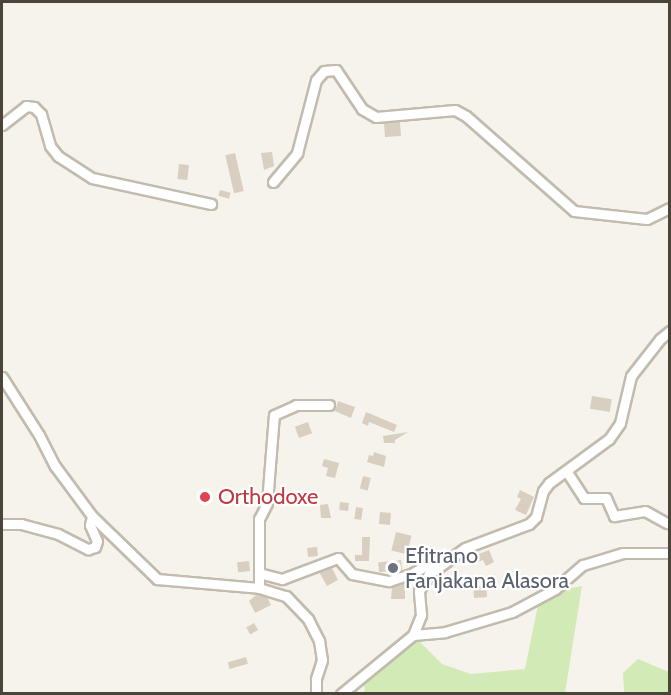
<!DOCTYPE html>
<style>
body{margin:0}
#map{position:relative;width:671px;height:695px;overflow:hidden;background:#f6f3ec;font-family:Cabin,sans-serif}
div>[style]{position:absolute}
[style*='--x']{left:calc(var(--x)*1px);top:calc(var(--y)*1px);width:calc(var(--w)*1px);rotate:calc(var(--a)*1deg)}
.green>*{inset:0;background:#d2eab5}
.building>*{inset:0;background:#d8cfc1;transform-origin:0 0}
.roads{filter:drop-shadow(2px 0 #c2bbae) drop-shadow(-2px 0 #c2bbae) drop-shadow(0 2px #c2bbae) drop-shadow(0 -2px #c2bbae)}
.minor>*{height:9px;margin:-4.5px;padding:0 4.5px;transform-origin:4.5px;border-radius:4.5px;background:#fff}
.dots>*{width:16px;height:16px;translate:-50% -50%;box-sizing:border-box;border:3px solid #fff;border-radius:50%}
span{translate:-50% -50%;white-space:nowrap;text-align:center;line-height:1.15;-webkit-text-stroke:4.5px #fff;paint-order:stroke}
.health-label{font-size:22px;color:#be3a42}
.left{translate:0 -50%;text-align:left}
.worship-label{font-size:22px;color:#5b616d}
.frame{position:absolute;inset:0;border:3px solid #4b4439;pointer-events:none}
</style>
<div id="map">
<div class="green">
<div style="clip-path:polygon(582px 586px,565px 693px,364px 693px,365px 688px,359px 679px,413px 635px,442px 664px,471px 674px,525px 669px,539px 600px,560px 590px)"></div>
<div style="clip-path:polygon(638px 659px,669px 672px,669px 693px,626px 693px,624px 691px,623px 673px)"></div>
</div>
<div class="building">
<div style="left:400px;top:122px;width:14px;height:16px;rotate:86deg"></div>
<div style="clip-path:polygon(272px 152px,274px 166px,264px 170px,261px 153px)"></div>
<div style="left:235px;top:153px;width:39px;height:10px;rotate:77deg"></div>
<div style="left:179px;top:164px;width:10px;height:15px;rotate:6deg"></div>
<div style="left:220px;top:190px;width:11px;height:6px;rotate:15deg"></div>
<div style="left:592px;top:396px;width:20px;height:13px;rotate:9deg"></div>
<div style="clip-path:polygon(338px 401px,355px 407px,351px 418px,335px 411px)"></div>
<div style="clip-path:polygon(366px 412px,397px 425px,394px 432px,369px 422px,368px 426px,362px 423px)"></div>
<div style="left:308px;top:422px;width:12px;height:14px;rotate:70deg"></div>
<div style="clip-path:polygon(408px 432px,395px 440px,395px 443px,384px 443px,383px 436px)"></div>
<div style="clip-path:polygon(374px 452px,386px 456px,384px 467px,367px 462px,369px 455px,373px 456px)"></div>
<div style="clip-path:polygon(324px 459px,339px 463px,335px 478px,326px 476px,328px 468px,322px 466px)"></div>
<div style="left:363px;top:476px;width:8px;height:13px;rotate:14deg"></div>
<div style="clip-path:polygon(520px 490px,534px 497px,526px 515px,515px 510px,521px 499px,517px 497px)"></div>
<div style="left:340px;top:502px;width:9px;height:8px;rotate:6deg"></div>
<div style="clip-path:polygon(328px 504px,331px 518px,321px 518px,320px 505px)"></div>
<div style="left:356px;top:507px;width:7px;height:12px;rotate:8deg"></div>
<div style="left:380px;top:512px;width:11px;height:12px;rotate:5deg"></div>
<div style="left:396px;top:532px;width:16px;height:19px;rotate:14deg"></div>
<div style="clip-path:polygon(362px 537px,370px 537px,369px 561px,355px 561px,355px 555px,362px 555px)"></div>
<div style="left:317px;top:547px;width:9px;height:10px;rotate:84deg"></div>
<div style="clip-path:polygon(489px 550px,494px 562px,486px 566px,483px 560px,478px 562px,476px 555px)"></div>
<div style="left:401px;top:560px;width:10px;height:23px;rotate:84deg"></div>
<div style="left:249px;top:561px;width:10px;height:12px;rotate:84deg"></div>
<div style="clip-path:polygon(332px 568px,338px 580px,327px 586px,319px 572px)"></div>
<div style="clip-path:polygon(405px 583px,405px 599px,391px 599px,392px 587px)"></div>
<div style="left:486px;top:585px;width:12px;height:13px;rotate:85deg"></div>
<div style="clip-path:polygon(256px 595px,267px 597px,271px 605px,255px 613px,249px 601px)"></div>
<div style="left:254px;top:623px;width:8px;height:9px;rotate:60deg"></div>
<div style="left:246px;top:657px;width:7px;height:19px;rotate:74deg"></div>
</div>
<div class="roads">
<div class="minor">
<div style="--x:2;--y:125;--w:31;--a:-38"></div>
<div style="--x:26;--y:106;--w:8;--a:7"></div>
<div style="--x:34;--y:107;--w:10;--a:45"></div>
<div style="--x:41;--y:114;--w:33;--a:74"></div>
<div style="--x:50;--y:146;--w:13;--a:51"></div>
<div style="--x:58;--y:156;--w:40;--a:32.9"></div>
<div style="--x:92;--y:178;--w:122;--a:12.3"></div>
<div style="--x:273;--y:182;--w:38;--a:-50"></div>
<div style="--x:297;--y:153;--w:75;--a:-75.4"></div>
<div style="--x:316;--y:80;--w:12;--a:-48"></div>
<div style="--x:324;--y:71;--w:12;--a:-5"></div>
<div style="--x:336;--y:70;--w:47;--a:56.3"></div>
<div style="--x:362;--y:109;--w:16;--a:30"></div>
<div style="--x:376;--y:117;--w:79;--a:-5.1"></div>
<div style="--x:455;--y:110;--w:13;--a:29"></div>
<div style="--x:466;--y:116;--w:144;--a:41.3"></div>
<div style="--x:574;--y:211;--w:73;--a:6.3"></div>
<div style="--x:647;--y:219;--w:25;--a:-26"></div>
<div style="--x:2;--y:377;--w:69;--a:57.5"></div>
<div style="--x:39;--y:435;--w:35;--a:63"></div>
<div style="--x:55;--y:466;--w:62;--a:53.5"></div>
<div style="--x:92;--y:516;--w:91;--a:44.1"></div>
<div style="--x:157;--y:579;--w:102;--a:5"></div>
<div style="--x:259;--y:588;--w:28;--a:17"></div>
<div style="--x:286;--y:596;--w:32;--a:46"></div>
<div style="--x:308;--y:619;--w:25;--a:63"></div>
<div style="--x:319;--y:641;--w:19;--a:81"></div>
<div style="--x:322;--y:660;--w:20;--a:108"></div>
<div style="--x:316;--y:679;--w:15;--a:90"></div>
<div style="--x:567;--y:472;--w:31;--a:57"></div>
<div style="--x:584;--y:498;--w:22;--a:0"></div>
<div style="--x:606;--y:498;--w:20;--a:66"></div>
<div style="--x:614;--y:516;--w:31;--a:-9"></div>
<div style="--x:645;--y:511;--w:25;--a:29"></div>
<div style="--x:2;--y:524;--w:19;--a:0"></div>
<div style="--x:21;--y:524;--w:38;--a:15"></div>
<div style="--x:58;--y:534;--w:34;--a:27"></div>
<div style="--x:88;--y:549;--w:7;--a:-16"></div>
<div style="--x:95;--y:547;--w:6;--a:-72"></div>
<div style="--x:97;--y:541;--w:17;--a:-114"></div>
<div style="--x:90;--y:525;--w:9;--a:-77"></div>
<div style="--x:259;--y:573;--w:24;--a:15"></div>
<div style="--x:282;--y:579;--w:60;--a:-20.6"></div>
<div style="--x:338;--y:558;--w:21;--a:49"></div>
<div style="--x:352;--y:574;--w:38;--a:11"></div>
<div style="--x:389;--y:581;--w:25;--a:-18"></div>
<div style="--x:413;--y:573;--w:24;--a:-30"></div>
<div style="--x:434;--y:561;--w:12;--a:-9"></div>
<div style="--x:259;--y:588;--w:69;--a:-90"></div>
<div style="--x:259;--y:519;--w:18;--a:-63"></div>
<div style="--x:267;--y:503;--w:88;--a:-85.5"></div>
<div style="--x:274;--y:415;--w:24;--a:-24"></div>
<div style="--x:296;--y:405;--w:33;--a:0"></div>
<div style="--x:413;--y:635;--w:32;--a:-5"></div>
<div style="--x:445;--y:632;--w:70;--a:-16.6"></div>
<div style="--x:512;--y:612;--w:49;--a:-28.1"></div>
<div style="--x:555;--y:589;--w:37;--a:-41"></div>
<div style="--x:583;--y:565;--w:42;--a:-16.7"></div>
<div style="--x:623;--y:553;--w:47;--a:0"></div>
<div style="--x:341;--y:694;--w:93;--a:-39.3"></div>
<div style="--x:413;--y:635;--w:22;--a:-68"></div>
<div style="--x:421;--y:615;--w:24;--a:-95"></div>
<div style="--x:419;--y:591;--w:20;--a:-60"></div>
<div style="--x:429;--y:574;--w:44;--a:-35.8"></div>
<div style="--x:465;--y:548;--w:68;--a:-20.6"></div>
<div style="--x:529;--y:524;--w:10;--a:-45"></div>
<div style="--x:536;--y:517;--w:27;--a:-75"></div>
<div style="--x:543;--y:491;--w:10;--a:-53"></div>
<div style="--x:549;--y:483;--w:74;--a:-36.3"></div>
<div style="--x:609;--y:439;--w:19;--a:-55"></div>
<div style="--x:620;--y:423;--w:48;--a:-76.8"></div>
<div style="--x:631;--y:376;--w:47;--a:-51.9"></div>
<div style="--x:660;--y:339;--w:13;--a:-39"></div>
</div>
</div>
<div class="dots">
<div style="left:205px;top:497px;background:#e0444e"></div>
<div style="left:393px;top:568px;background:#6b7280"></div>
</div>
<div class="health-label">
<span class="left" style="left:218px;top:497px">Orthodoxe</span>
</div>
<div class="worship-label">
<span class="left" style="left:405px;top:568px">Efitrano<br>Fanjakana Alasora</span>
</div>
<div class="frame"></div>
</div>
